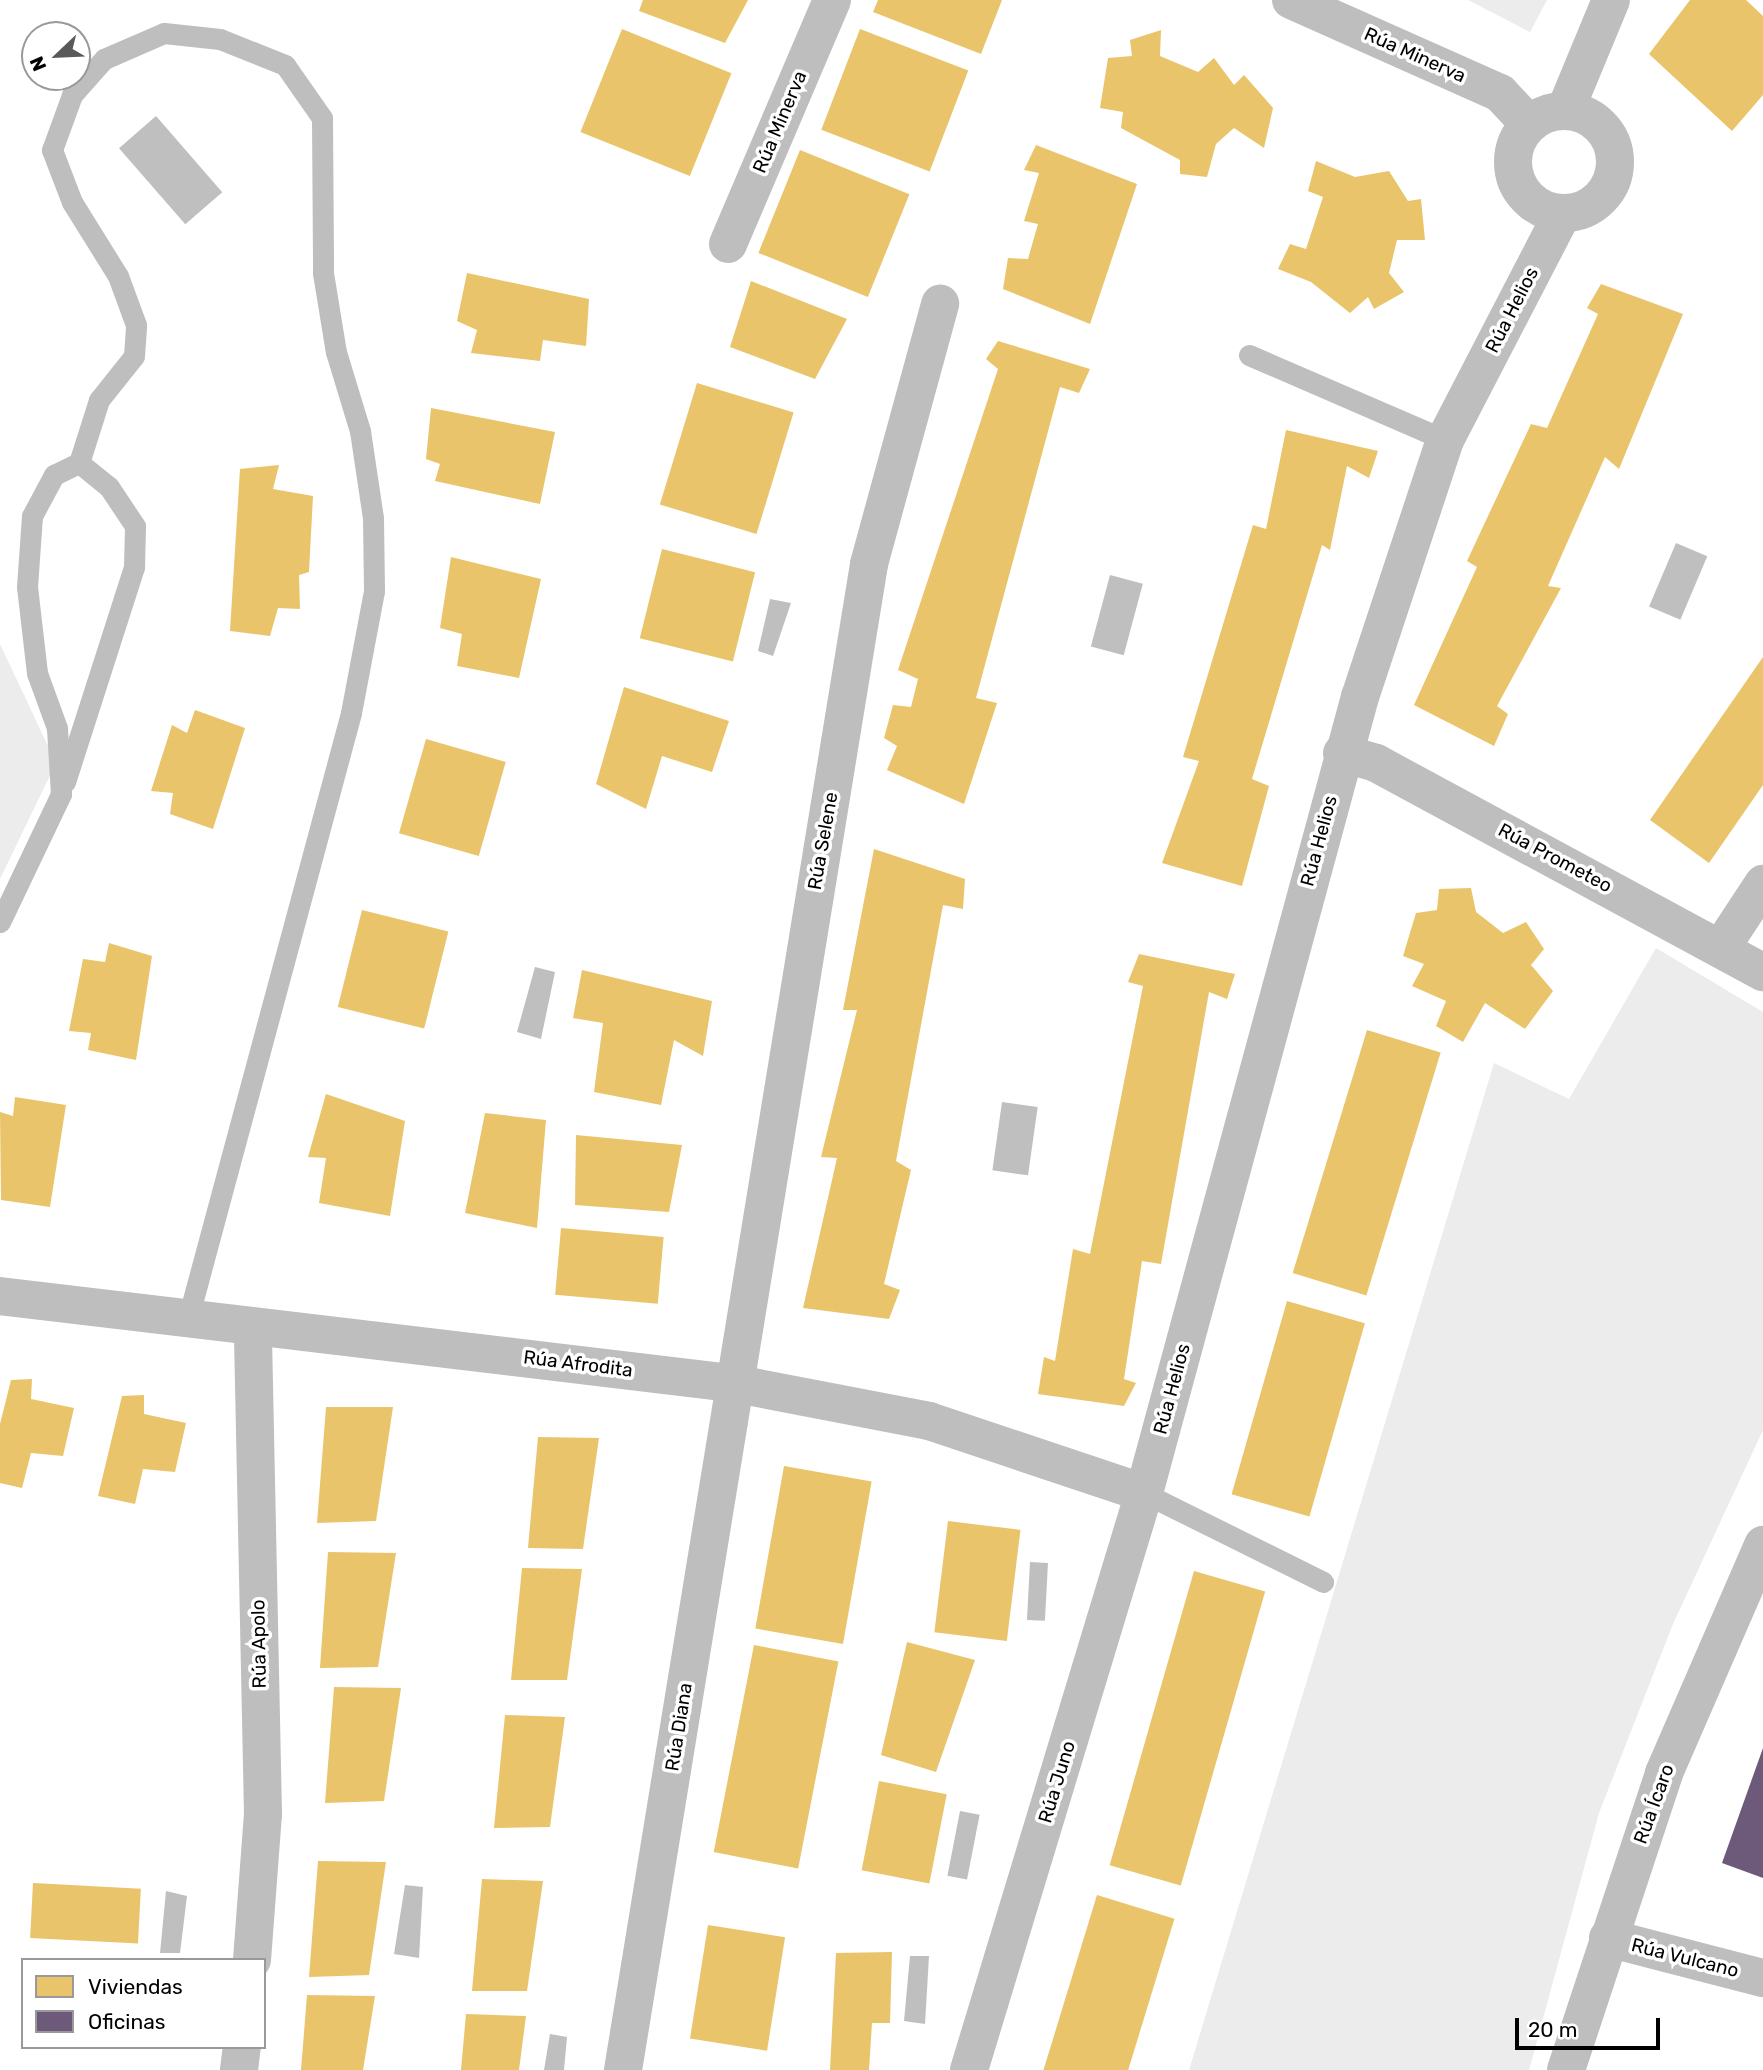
<!DOCTYPE html>
<meta charset="utf-8">
<style>
body{margin:0}
#map{position:relative;width:1763px;height:2070px;overflow:hidden;background:#fff;font-family:Rubik,sans-serif}
div>[style]{position:absolute}
[style*='--x']{left:calc(var(--x)*1px);top:calc(var(--y)*1px);width:calc(var(--w)*1px);rotate:calc(var(--a)*1deg)}
.green>*{inset:0;background:#ececec}
.water>*{inset:0;background:#bfbfbf;transform-origin:0 0}
.homes>*{inset:0;background:#e9c46a;transform-origin:0 0}
.offices>*{inset:0;background:#6d597a}
.service>*{height:21px;margin:-10.5px;padding:0 10.5px;transform-origin:10.5px;border-radius:10.5px;background:#bebebe}
.minor>*{height:38px;margin:-19px;padding:0 19px;transform-origin:19px;border-radius:19px;background:#bebebe}
.minor>.ring{margin:-19px;padding:0;box-sizing:content-box;background:none;border:38px solid #bebebe;border-radius:50%}
span{translate:-50% -50%;white-space:nowrap;text-align:center;line-height:1.15;-webkit-text-stroke:7px #fff;paint-order:stroke}
.street-label{font-size:19px;color:#000}
.legend{position:absolute;left:21px;top:1958px;width:245px;height:91px;box-sizing:border-box;background:#fff;border:2px solid #999;margin:0;padding:9px 12px;list-style:none;font-size:21px;color:#000}
.legend li{display:flex;align-items:center;gap:14px;height:35px}
.legend b{width:35px;border:2px solid #999}
.north{position:absolute;left:21px;top:21px;width:70px;height:70px;box-sizing:border-box;background:#fff;border:2px solid #999;border-radius:50%;rotate:247deg;font-size:19px;font-weight:700;line-height:28px;text-align:center;color:#000}
.north::after{content:'';display:block;margin:auto;width:24px;height:32px;background:#595959;clip-path:polygon(50% 0,100% 100%,50% 72%,0 100%)}
.scale{position:absolute;left:1515px;top:2018px;width:145px;height:32px;box-sizing:border-box;border:4px solid #000;border-top:0;padding-left:9px;font-size:21px;line-height:24px;white-space:nowrap;color:#000;-webkit-text-stroke:5px #fff;paint-order:stroke}
</style>
<div id="map">
<div class="green">
<div style="clip-path:polygon(1468px 0,1547px 0,1530px 32px)"></div>
<div style="clip-path:polygon(0 644px,56px 763px,0 879px)"></div>
<div style="clip-path:polygon(1656px 948px,1763px 1012px,1763px 1430px,1673px 1624px,1599px 1813px,1529px 2070px,1189px 2070px,1494px 1063px,1569px 1099px)"></div>
</div>
<div class="water">
<div style="left:156px;top:116px;width:101px;height:49px;rotate:49deg"></div>
<div style="left:1676px;top:543px;width:34px;height:69px;rotate:23deg"></div>
<div style="left:1110px;top:575px;width:34px;height:74px;rotate:15deg"></div>
<div style="clip-path:polygon(770px 599px,791px 603px,773px 656px,758px 651px)"></div>
<div style="clip-path:polygon(535px 967px,555px 972px,541px 1039px,517px 1032px)"></div>
<div style="left:1002px;top:1102px;width:36px;height:69px;rotate:8deg"></div>
<div style="left:1030px;top:1562px;width:18px;height:58px;rotate:3deg"></div>
<div style="left:960px;top:1811px;width:20px;height:66px;rotate:11deg"></div>
<div style="clip-path:polygon(405px 1885px,423px 1887px,419px 1958px,394px 1954px)"></div>
<div style="clip-path:polygon(166px 1891px,187px 1896px,180px 1953px,160px 1953px)"></div>
<div style="clip-path:polygon(910px 1956px,929px 1956px,925px 2024px,904px 2021px)"></div>
<div style="clip-path:polygon(550px 2034px,567px 2037px,564px 2070px,544px 2070px)"></div>
</div>
<div class="homes">
<div style="clip-path:polygon(643px 0,748px 0,725px 43px,639px 11px)"></div>
<div style="clip-path:polygon(878px 0,1002px 0,981px 54px,873px 12px)"></div>
<div style="clip-path:polygon(1690px 0,1746px 0,1763px 16px,1763px 95px,1732px 131px,1649px 54px)"></div>
<div style="left:622px;top:29px;width:118px;height:111px;rotate:22deg"></div>
<div style="left:860px;top:29px;width:116px;height:108px;rotate:21deg"></div>
<div style="clip-path:polygon(1161px 30px,1160px 56px,1198px 72px,1214px 58px,1234px 85px,1244px 75px,1273px 108px,1264px 148px,1234px 128px,1216px 144px,1207px 177px,1180px 174px,1180px 160px,1121px 128px,1123px 112px,1100px 108px,1108px 58px,1132px 56px,1130px 40px)"></div>
<div style="clip-path:polygon(1036px 145px,1137px 184px,1090px 324px,1003px 289px,1008px 258px,1028px 259px,1038px 224px,1024px 221px,1039px 173px,1024px 170px)"></div>
<div style="left:800px;top:150px;width:118px;height:111px;rotate:22deg"></div>
<div style="clip-path:polygon(1316px 161px,1355px 177px,1389px 171px,1408px 201px,1421px 199px,1425px 240px,1397px 240px,1389px 273px,1404px 292px,1374px 309px,1368px 297px,1350px 313px,1311px 282px,1278px 269px,1290px 244px,1306px 249px,1323px 197px,1308px 191px)"></div>
<div style="clip-path:polygon(467px 273px,589px 299px,586px 346px,543px 340px,540px 361px,471px 353px,477px 330px,457px 321px)"></div>
<div style="clip-path:polygon(751px 281px,847px 319px,815px 379px,730px 347px)"></div>
<div style="clip-path:polygon(1601px 284px,1683px 314px,1619px 469px,1605px 457px,1548px 586px,1561px 588px,1497px 706px,1508px 714px,1494px 746px,1414px 705px,1477px 567px,1467px 561px,1531px 424px,1547px 428px,1598px 314px,1587px 308px)"></div>
<div style="clip-path:polygon(998px 341px,1090px 369px,1079px 393px,1060px 387px,976px 698px,997px 703px,964px 804px,887px 770px,897px 746px,884px 738px,893px 705px,911px 707px,918px 679px,898px 670px,998px 369px,986px 359px)"></div>
<div style="left:697px;top:383px;width:101px;height:127px;rotate:17deg"></div>
<div style="clip-path:polygon(431px 408px,555px 432px,540px 504px,435px 481px,440px 464px,426px 459px)"></div>
<div style="clip-path:polygon(1286px 430px,1378px 451px,1369px 478px,1347px 466px,1330px 550px,1322px 545px,1252px 779px,1269px 786px,1242px 886px,1162px 863px,1199px 761px,1183px 757px,1253px 525px,1266px 529px)"></div>
<div style="clip-path:polygon(279px 465px,273px 489px,313px 496px,309px 572px,299px 575px,300px 609px,278px 608px,270px 636px,230px 631px,240px 469px)"></div>
<div style="left:662px;top:549px;width:96px;height:92px;rotate:14deg"></div>
<div style="clip-path:polygon(451px 557px,541px 579px,519px 678px,457px 666px,462px 634px,440px 628px)"></div>
<div style="clip-path:polygon(1763px 657px,1763px 785px,1709px 863px,1650px 820px)"></div>
<div style="clip-path:polygon(624px 687px,729px 721px,712px 772px,662px 756px,646px 809px,596px 784px)"></div>
<div style="clip-path:polygon(195px 710px,245px 728px,213px 829px,170px 814px,173px 793px,151px 791px,172px 725px,187px 733px)"></div>
<div style="left:426px;top:739px;width:83px;height:98px;rotate:16deg"></div>
<div style="clip-path:polygon(874px 849px,965px 879px,963px 909px,943px 905px,896px 1161px,911px 1170px,884px 1284px,900px 1290px,889px 1319px,803px 1308px,837px 1158px,821px 1157px,857px 1010px,843px 1010px)"></div>
<div style="clip-path:polygon(1471px 888px,1476px 912px,1503px 933px,1526px 922px,1544px 949px,1531px 965px,1553px 991px,1525px 1029px,1485px 1003px,1463px 1042px,1436px 1026px,1446px 1001px,1412px 986px,1424px 964px,1403px 956px,1416px 913px,1437px 910px,1439px 889px)"></div>
<div style="left:362px;top:910px;width:89px;height:100px;rotate:14deg"></div>
<div style="clip-path:polygon(109px 943px,152px 956px,136px 1060px,88px 1050px,91px 1033px,69px 1031px,83px 959px,105px 962px)"></div>
<div style="clip-path:polygon(1139px 954px,1235px 974px,1227px 999px,1209px 992px,1161px 1264px,1142px 1261px,1124px 1379px,1136px 1383px,1124px 1406px,1038px 1394px,1044px 1357px,1055px 1361px,1073px 1249px,1090px 1254px,1143px 986px,1128px 982px)"></div>
<div style="clip-path:polygon(582px 970px,712px 1001px,703px 1056px,674px 1040px,661px 1105px,594px 1092px,603px 1023px,573px 1018px)"></div>
<div style="left:1367px;top:1030px;width:77px;height:254px;rotate:17deg"></div>
<div style="clip-path:polygon(326px 1094px,405px 1121px,390px 1216px,319px 1203px,326px 1158px,308px 1157px)"></div>
<div style="clip-path:polygon(15px 1097px,66px 1105px,50px 1207px,1px 1200px,0 1112px,13px 1116px)"></div>
<div style="clip-path:polygon(485px 1113px,546px 1120px,537px 1228px,465px 1213px)"></div>
<div style="clip-path:polygon(576px 1135px,682px 1145px,669px 1212px,575px 1205px)"></div>
<div style="left:561px;top:1228px;width:103px;height:67px;rotate:5deg"></div>
<div style="left:1287px;top:1301px;width:81px;height:201px;rotate:16deg"></div>
<div style="clip-path:polygon(32px 1379px,31px 1399px,74px 1408px,63px 1456px,31px 1453px,22px 1488px,0 1483px,0 1424px,11px 1380px)"></div>
<div style="clip-path:polygon(144px 1395px,144px 1414px,186px 1423px,175px 1472px,143px 1469px,135px 1504px,98px 1496px,122px 1396px)"></div>
<div style="clip-path:polygon(326px 1407px,393px 1407px,376px 1521px,317px 1523px)"></div>
<div style="clip-path:polygon(538px 1437px,599px 1438px,583px 1549px,528px 1548px)"></div>
<div style="left:784px;top:1466px;width:89px;height:165px;rotate:10deg"></div>
<div style="left:948px;top:1521px;width:73px;height:112px;rotate:7deg"></div>
<div style="clip-path:polygon(328px 1552px,396px 1553px,378px 1667px,320px 1668px)"></div>
<div style="clip-path:polygon(522px 1568px,582px 1569px,567px 1680px,511px 1680px)"></div>
<div style="left:1194px;top:1571px;width:74px;height:306px;rotate:16deg"></div>
<div style="clip-path:polygon(907px 1642px,975px 1660px,936px 1772px,881px 1755px)"></div>
<div style="left:754px;top:1645px;width:86px;height:211px;rotate:11deg"></div>
<div style="clip-path:polygon(334px 1687px,401px 1688px,384px 1801px,325px 1803px)"></div>
<div style="clip-path:polygon(505px 1715px,565px 1717px,550px 1827px,494px 1828px)"></div>
<div style="left:879px;top:1781px;width:69px;height:91px;rotate:11deg"></div>
<div style="clip-path:polygon(318px 1861px,386px 1862px,369px 1975px,309px 1977px)"></div>
<div style="clip-path:polygon(482px 1879px,543px 1881px,527px 1991px,472px 1991px)"></div>
<div style="left:33px;top:1883px;width:108px;height:55px;rotate:3deg"></div>
<div style="left:1097px;top:1895px;width:81px;height:183px;rotate:17deg"></div>
<div style="left:708px;top:1925px;width:78px;height:115px;rotate:9deg"></div>
<div style="clip-path:polygon(892px 1952px,890px 2023px,872px 2023px,869px 2070px,830px 2070px,836px 1953px)"></div>
<div style="clip-path:polygon(307px 1995px,375px 1996px,363px 2070px,301px 2070px)"></div>
<div style="clip-path:polygon(466px 2014px,526px 2016px,519px 2070px,461px 2070px)"></div>
</div>
<div class="offices">
<div style="clip-path:polygon(1763px 1748px,1763px 1878px,1722px 1863px)"></div>
</div>
<div class="service">
<div style="--x:1249;--y:355;--w:214;--a:23.4"></div>
<div style="--x:65;--y:782;--w:226;--a:-72.2"></div>
<div style="--x:134;--y:567;--w:41;--a:-88.6"></div>
<div style="--x:135;--y:526;--w:47;--a:-123.7"></div>
<div style="--x:109;--y:487;--w:38;--a:-141"></div>
<div style="--x:0;--y:922;--w:142;--a:-64.5"></div>
<div style="--x:61;--y:794;--w:66;--a:-93.5"></div>
<div style="--x:57;--y:728;--w:59;--a:-110"></div>
<div style="--x:37;--y:673;--w:87;--a:-96.6"></div>
<div style="--x:27;--y:587;--w:71;--a:-86"></div>
<div style="--x:32;--y:516;--w:47;--a:-61.8"></div>
<div style="--x:54;--y:475;--w:28;--a:-26"></div>
<div style="--x:79;--y:463;--w:66;--a:-72.4"></div>
<div style="--x:99;--y:400;--w:56;--a:-51.5"></div>
<div style="--x:134;--y:356;--w:31;--a:-86"></div>
<div style="--x:136;--y:325;--w:52;--a:-110.2"></div>
<div style="--x:118;--y:276;--w:87;--a:-121.9"></div>
<div style="--x:72;--y:202;--w:56;--a:-111"></div>
<div style="--x:52;--y:150;--w:59;--a:-70"></div>
<div style="--x:72;--y:95;--w:48;--a:-48.4"></div>
<div style="--x:104;--y:59;--w:65;--a:-23.4"></div>
<div style="--x:164;--y:33;--w:56;--a:6.1"></div>
<div style="--x:220;--y:39;--w:70;--a:21.8"></div>
<div style="--x:285;--y:65;--w:65;--a:55.1"></div>
<div style="--x:322;--y:118;--w:155;--a:89.6"></div>
<div style="--x:323;--y:273;--w:80;--a:80.7"></div>
<div style="--x:336;--y:352;--w:83;--a:73.1"></div>
<div style="--x:360;--y:431;--w:88;--a:81.5"></div>
<div style="--x:373;--y:518;--w:73;--a:89.2"></div>
<div style="--x:374;--y:591;--w:124;--a:100.7"></div>
<div style="--x:351;--y:713;--w:631;--a:105.07"></div>
<div style="--x:1144;--y:1493;--w:200;--a:26.4"></div>
</div>
<div class="minor">
<div style="--x:1291;--y:0;--w:229;--a:24"></div>
<div style="--x:1500;--y:93;--w:42;--a:46.9"></div>
<div style="--x:1565;--y:111;--w:120;--a:-67.5"></div>
<div class="ring" style="left:1513px;top:111px;width:64px;height:64px"></div>
<div style="--x:728;--y:244;--w:265;--a:-66.9"></div>
<div style="--x:1342;--y:753;--w:35;--a:16"></div>
<div style="--x:1376;--y:763;--w:440;--a:28.4"></div>
<div style="--x:1721;--y:948;--w:77;--a:-56.7"></div>
<div style="--x:0;--y:1296;--w:737;--a:6.78"></div>
<div style="--x:732;--y:1383;--w:201;--a:10.9"></div>
<div style="--x:929;--y:1421;--w:227;--a:18.5"></div>
<div style="--x:1608;--y:1938;--w:160;--a:14.5"></div>
<div style="--x:252;--y:1960;--w:146;--a:-85.7"></div>
<div style="--x:263;--y:1814;--w:487;--a:-91.2"></div>
<div style="--x:239;--y:2070;--w:23;--a:-83"></div>
<div style="--x:623;--y:2070;--w:1526;--a:-80.72"></div>
<div style="--x:869;--y:564;--w:270;--a:-74.7"></div>
<div style="--x:969;--y:2070;--w:603;--a:-73.13"></div>
<div style="--x:1144;--y:1493;--w:825;--a:-74.82"></div>
<div style="--x:1360;--y:697;--w:271;--a:-71.7"></div>
<div style="--x:1445;--y:440;--w:254;--a:-62.6"></div>
<div style="--x:1566;--y:2070;--w:313;--a:-71.7"></div>
<div style="--x:1664;--y:1773;--w:249;--a:-66.5"></div>
</div>
<div class="street-label">
<span style="left:1415px;top:55px;rotate:24deg">Rúa Minerva</span>
<span style="left:780px;top:122px;rotate:-67deg">Rúa Minerva</span>
<span style="left:1512px;top:310px;rotate:-63deg">Rúa Helios</span>
<span style="left:823px;top:841px;rotate:-80deg">Rúa Selene</span>
<span style="left:1319px;top:841px;rotate:-75deg">Rúa Helios</span>
<span style="left:1555px;top:858px;rotate:28deg">Rúa Prometeo</span>
<span style="left:578px;top:1364px;rotate:7deg">Rúa Afrodita</span>
<span style="left:1172px;top:1389px;rotate:-75deg">Rúa Helios</span>
<span style="left:259px;top:1644px;rotate:-91deg">Rúa Apolo</span>
<span style="left:679px;top:1727px;rotate:-81deg">Rúa Diana</span>
<span style="left:1057px;top:1782px;rotate:-73deg">Rúa Juno</span>
<span style="left:1654px;top:1804px;rotate:-70deg">Rúa Ícaro</span>
<span style="left:1685px;top:1958px;rotate:14deg">Rúa Vulcano</span>
</div>
<ul class="legend">
<li><b style="height:19px;background:#e9c46a"></b>Viviendas</li>
<li><b style="height:19px;background:#6d597a"></b>Oficinas</li>
</ul>
<div class="north">N</div>
<div class="scale">20 m</div>
</div>
